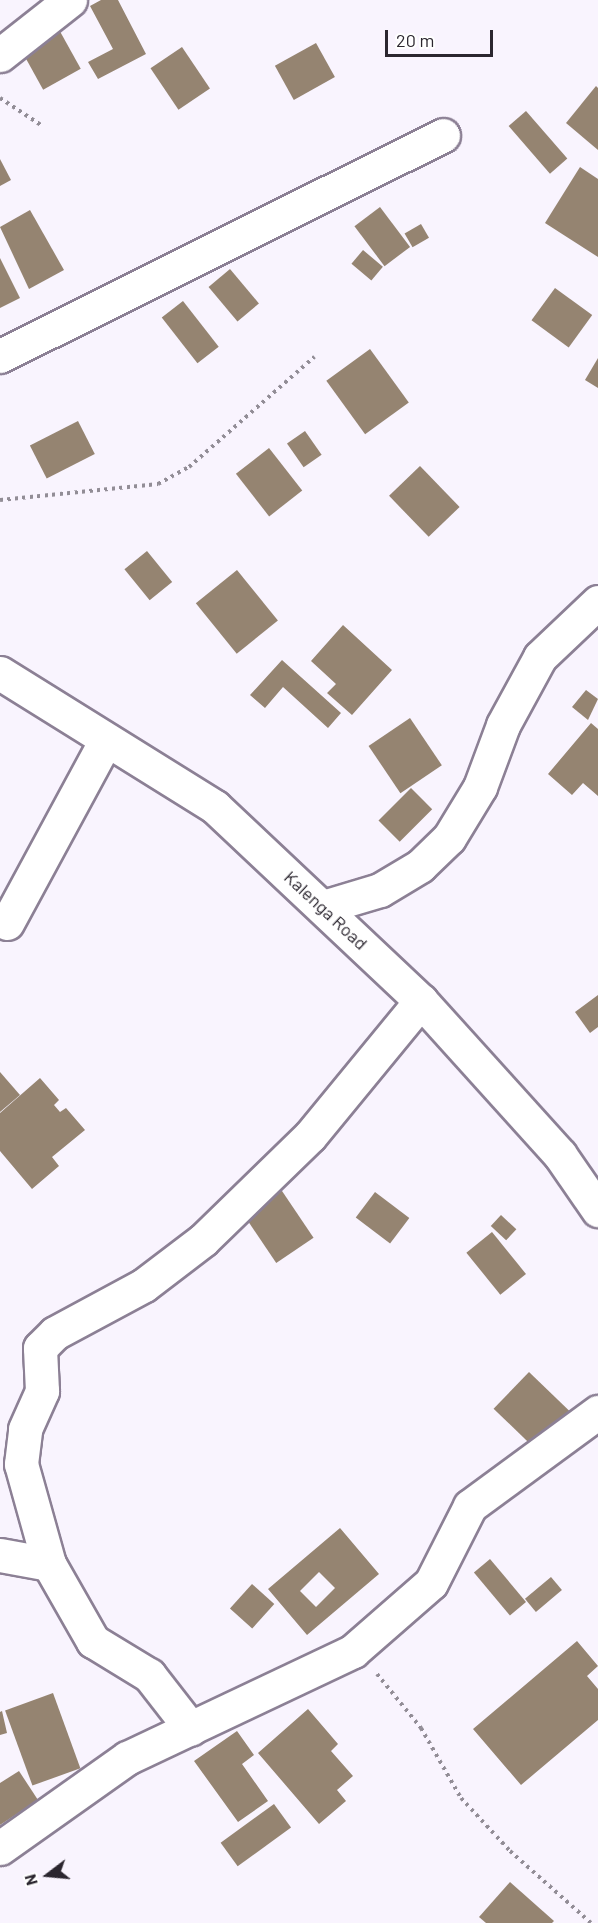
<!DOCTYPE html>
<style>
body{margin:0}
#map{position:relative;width:598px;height:1923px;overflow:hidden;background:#f9f4fe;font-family:Barlow,sans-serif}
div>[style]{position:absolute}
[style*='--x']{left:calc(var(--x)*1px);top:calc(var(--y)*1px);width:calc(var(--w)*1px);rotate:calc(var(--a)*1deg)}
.building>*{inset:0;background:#958471;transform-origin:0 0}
.path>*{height:4px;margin-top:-2px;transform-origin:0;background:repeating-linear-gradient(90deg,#928d96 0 3px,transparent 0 7.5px)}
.roads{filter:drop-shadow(2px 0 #8c8095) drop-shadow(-2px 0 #8c8095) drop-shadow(0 2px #8c8095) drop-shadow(0 -2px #8c8095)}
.street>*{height:33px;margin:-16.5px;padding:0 16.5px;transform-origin:16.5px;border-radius:16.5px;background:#fff}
.secondary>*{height:33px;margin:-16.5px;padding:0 16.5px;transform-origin:16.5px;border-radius:16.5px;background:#fff}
span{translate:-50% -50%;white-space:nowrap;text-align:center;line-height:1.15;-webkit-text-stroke:4.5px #fff;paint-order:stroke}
.street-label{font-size:18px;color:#2b262f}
.north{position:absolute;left:18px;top:1845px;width:60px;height:60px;-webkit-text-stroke:4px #fff;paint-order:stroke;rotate:254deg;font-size:16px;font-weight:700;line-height:24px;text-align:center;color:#2b262f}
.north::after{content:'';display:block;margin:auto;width:21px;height:27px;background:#2b262f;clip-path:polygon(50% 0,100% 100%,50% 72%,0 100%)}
.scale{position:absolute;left:385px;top:30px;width:108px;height:27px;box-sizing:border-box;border:3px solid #2b262f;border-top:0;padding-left:8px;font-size:18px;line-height:21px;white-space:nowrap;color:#2b262f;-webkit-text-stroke:4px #fff;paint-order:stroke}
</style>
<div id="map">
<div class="building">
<div style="clip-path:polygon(101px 0,118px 0,146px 54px,98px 79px,88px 62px,113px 49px,90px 6px)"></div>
<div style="left:57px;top:26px;width:49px;height:43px;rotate:61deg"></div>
<div style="left:316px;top:43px;width:39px;height:47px;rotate:61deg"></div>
<div style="left:182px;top:47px;width:50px;height:38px;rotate:56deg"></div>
<div style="clip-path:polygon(596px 86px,598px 88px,598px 150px,566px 123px)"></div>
<div style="left:526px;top:111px;width:63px;height:23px;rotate:49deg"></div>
<div style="clip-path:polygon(0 159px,11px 180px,0 186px)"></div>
<div style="clip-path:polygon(580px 167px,598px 179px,598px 257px,545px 223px)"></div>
<div style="left:380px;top:207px;width:50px;height:32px;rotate:53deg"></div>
<div style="clip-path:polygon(30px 210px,64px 270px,29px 289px,0 227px)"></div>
<div style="left:421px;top:224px;width:16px;height:19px;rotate:60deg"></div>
<div style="left:363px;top:250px;width:26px;height:18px;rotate:40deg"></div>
<div style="clip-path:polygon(0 258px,20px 298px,0 308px)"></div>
<div style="left:230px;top:269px;width:45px;height:28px;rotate:50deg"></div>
<div style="left:555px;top:288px;width:46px;height:40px;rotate:36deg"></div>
<div style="left:183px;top:301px;width:58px;height:27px;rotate:52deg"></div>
<div style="left:370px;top:349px;width:66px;height:54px;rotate:54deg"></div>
<div style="clip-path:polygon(598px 358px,598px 388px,585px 380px)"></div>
<div style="left:78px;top:421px;width:37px;height:54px;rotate:63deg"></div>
<div style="left:305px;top:431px;width:29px;height:22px;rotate:55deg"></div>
<div style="left:269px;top:448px;width:54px;height:42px;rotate:52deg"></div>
<div style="left:420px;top:466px;width:57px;height:43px;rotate:46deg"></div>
<div style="left:147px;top:551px;width:40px;height:29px;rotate:51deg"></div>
<div style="left:237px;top:570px;width:65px;height:53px;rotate:51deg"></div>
<div style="clip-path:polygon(343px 625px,392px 670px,352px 715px,327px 693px,336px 684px,311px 661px)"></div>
<div style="clip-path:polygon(282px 660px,341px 713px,328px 728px,283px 687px,265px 708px,250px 695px)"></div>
<div style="clip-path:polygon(586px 690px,598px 699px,588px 720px,572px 707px)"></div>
<div style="left:410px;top:718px;width:57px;height:50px;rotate:56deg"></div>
<div style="clip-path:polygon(591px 723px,598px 729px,598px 796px,583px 783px,572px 795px,548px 774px)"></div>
<div style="left:411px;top:788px;width:30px;height:46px;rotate:45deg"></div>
<div style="clip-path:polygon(598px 995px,598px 1027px,590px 1033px,575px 1012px)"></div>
<div style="clip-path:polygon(0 1072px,20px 1095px,0 1112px)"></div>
<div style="clip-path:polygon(40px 1078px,59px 1100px,54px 1105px,60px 1112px,66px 1108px,85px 1130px,52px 1157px,59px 1166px,32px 1189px,0 1151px,0 1113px)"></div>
<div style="left:280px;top:1188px;width:60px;height:45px;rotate:56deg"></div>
<div style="left:375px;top:1192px;width:43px;height:32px;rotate:37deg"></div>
<div style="left:501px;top:1215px;width:21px;height:15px;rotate:43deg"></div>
<div style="left:492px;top:1232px;width:54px;height:33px;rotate:51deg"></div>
<div style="left:529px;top:1372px;width:57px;height:51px;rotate:44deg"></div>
<div style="clip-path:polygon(evenodd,340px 1528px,379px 1574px,307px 1635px,268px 1589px,340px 1528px,319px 1572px,335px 1588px,316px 1607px,300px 1591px,319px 1572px)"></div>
<div style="left:490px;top:1559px;width:56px;height:21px;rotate:50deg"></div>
<div style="left:551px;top:1577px;width:17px;height:34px;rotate:50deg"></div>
<div style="left:252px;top:1584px;width:30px;height:33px;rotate:42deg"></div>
<div style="clip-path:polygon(577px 1641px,598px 1666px,587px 1676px,598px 1689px,598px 1720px,521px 1785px,473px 1729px)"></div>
<div style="left:53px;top:1693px;width:80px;height:51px;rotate:70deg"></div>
<div style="clip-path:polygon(308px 1709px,338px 1744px,331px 1751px,353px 1776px,337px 1790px,346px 1801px,319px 1824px,258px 1753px)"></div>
<div style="clip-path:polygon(2px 1711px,7px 1733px,0 1735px,0 1712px)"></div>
<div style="clip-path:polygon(237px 1731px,254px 1755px,242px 1764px,268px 1801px,238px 1822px,194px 1761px)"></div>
<div style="clip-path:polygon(19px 1771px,38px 1800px,0 1825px,0 1783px)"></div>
<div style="left:274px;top:1804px;width:29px;height:66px;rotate:54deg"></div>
<div style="clip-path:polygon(510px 1882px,554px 1921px,552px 1923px,486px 1923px,479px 1917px)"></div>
</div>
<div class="path">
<div style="--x:0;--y:98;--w:49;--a:33.4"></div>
<div style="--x:0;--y:500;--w:159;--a:-5.8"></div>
<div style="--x:158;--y:484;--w:35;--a:-29"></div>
<div style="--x:189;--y:467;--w:167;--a:-41.3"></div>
<div style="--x:377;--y:1674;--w:70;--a:50.8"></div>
<div style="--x:421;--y:1728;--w:81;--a:60.3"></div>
<div style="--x:461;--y:1798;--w:72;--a:47.2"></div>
<div style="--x:510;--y:1851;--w:108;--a:41.6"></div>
</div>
<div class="roads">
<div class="street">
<div style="--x:0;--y:55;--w:89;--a:-38.2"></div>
<div style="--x:0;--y:356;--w:495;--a:-26.5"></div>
<div style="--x:323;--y:907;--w:59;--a:-16.6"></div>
<div style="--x:380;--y:890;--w:47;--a:-31"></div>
<div style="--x:420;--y:866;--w:40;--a:-44"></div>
<div style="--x:449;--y:838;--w:60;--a:-58.7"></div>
<div style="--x:480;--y:787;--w:66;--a:-69.6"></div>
<div style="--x:503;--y:725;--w:77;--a:-61.4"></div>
<div style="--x:540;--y:657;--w:80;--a:-43.5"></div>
<div style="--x:7;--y:923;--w:206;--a:-61.6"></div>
<div style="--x:0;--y:1555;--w:50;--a:10.4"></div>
<div style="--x:49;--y:1564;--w:89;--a:60.3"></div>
<div style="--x:93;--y:1641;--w:66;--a:31.3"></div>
<div style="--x:149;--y:1675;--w:68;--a:52.1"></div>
<div style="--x:49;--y:1564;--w:104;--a:-105.6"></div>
<div style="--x:21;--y:1464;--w:35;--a:-83"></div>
<div style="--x:25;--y:1429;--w:42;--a:-65.9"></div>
<div style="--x:42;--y:1391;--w:43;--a:-92.7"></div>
<div style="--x:40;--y:1348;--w:21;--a:-45"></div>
<div style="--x:55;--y:1333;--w:101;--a:-28.3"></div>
<div style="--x:144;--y:1285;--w:74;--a:-37.3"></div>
<div style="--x:203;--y:1240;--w:149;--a:-44.2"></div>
<div style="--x:310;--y:1136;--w:175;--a:-50.6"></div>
<div style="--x:0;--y:1848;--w:156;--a:-35.3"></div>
<div style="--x:127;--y:1758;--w:250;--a:-25.3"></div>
<div style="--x:353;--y:1651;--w:103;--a:-41.1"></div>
<div style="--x:431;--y:1583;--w:86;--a:-63.1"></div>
<div style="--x:470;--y:1506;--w:159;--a:-36.3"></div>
</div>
<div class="secondary">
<div style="--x:0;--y:673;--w:253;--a:31.9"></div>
<div style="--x:215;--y:807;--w:283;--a:43.3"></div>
<div style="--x:421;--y:1001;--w:207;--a:47.9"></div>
<div style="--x:560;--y:1155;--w:67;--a:55.4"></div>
</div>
</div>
<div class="street-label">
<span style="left:326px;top:910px;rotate:43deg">Kalenga Road</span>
</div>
<div class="north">N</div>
<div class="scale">20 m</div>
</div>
